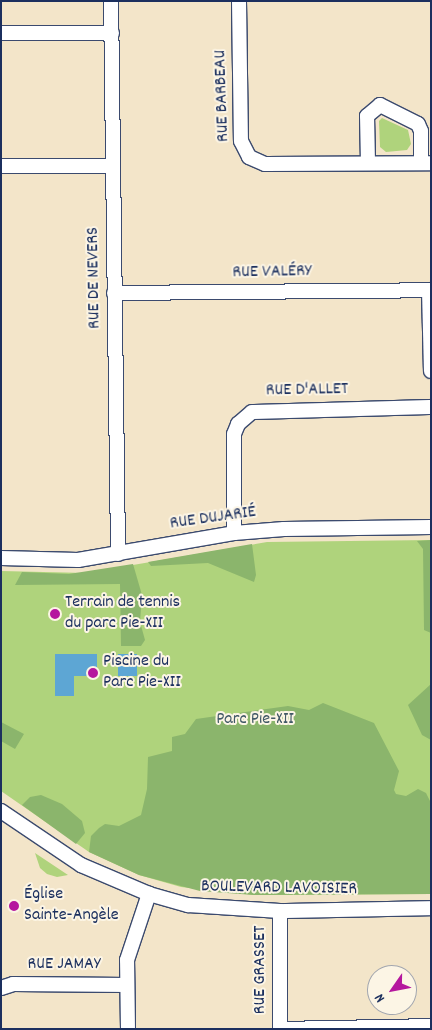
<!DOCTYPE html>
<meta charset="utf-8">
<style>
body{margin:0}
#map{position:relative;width:432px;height:1030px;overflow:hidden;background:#f3e5c9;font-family:Dekko,sans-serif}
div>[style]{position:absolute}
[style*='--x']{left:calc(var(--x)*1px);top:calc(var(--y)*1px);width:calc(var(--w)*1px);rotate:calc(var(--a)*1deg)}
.green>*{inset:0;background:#afd37c}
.forest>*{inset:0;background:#8bb56c}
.water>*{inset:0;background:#5da6d4;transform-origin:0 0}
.roads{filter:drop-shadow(1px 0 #3b4a6e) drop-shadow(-1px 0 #3b4a6e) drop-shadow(0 1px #3b4a6e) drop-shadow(0 -1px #3b4a6e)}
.minor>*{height:14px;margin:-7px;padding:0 7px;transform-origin:7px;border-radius:7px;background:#fff}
.dots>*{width:14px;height:14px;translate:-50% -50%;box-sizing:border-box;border:2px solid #fcf5e5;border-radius:50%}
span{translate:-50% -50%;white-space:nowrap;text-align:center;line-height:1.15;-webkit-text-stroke:4px #fcf5e5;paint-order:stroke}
.street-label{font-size:18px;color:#1b2f5e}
.poi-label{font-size:18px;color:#1b2f5e}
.left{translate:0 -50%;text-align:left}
.park-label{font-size:18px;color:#405866}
.frame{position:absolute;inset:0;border:2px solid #1b2f5e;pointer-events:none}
.north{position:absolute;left:367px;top:965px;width:50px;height:50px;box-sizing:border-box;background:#fcf5e5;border:1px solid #a2a6af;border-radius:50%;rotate:237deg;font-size:14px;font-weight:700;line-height:20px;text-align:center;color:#1b2f5e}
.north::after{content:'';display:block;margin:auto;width:18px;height:22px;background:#b5179e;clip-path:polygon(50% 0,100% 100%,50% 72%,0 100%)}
</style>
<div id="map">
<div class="green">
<div style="clip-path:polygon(382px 118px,408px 130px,411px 144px,407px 150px,386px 152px,380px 147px,379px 121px)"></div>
<div style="clip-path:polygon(431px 540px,431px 894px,254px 895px,181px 887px,139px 875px,89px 852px,1px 791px,1px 571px,86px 573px,267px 542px)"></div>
<div style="clip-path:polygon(35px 853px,68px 875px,57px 877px,47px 874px,40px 868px)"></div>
</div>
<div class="forest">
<div style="clip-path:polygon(431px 540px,431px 633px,424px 630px,423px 549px,417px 541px)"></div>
<div style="clip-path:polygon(252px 544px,256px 575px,254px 582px,208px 563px,151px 566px,148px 562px)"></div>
<div style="clip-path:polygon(133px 564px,142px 595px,140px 622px,145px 640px,141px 646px,121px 646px,120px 584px,15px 585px,22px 572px,69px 574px)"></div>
<div style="clip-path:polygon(431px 684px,431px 740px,422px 735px,408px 705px)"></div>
<div style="clip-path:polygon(323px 703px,374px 723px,399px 771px,394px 790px,396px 794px,406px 796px,418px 789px,426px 793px,431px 803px,431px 894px,254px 895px,200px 891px,139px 875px,89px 852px,91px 836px,99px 828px,105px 824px,119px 826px,141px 815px,147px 789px,148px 757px,172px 751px,172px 737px,185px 734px,196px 719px,288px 706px,309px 710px)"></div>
<div style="clip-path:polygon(1px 722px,24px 734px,15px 749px,1px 741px)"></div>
<div style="clip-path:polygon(41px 795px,62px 804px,82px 821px,85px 833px,76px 844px,22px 805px,30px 797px)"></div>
</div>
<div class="water">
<div style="clip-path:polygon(55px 654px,97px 654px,97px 676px,74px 676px,74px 696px,55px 696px)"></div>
<div style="left:118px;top:654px;width:19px;height:22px"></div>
</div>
<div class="roads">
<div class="minor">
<div style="--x:111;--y:1;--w:553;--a:89.27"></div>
<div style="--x:239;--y:1;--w:140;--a:89.2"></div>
<div style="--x:241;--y:141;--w:18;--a:63"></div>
<div style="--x:249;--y:157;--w:17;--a:24"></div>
<div style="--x:265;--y:164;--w:166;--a:-0.3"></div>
<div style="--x:1;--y:33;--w:111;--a:0"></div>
<div style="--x:368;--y:163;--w:47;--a:-91.2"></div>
<div style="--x:367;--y:116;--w:17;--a:-40"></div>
<div style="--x:380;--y:105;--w:42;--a:26.6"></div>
<div style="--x:418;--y:124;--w:8;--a:67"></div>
<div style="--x:421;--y:131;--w:32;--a:90"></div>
<div style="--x:1;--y:166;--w:112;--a:0"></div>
<div style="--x:429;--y:290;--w:81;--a:88.6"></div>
<div style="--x:114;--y:293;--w:317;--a:-0.5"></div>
<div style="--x:234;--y:533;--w:99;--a:-90"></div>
<div style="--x:234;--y:434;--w:11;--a:-68"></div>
<div style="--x:238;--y:424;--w:18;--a:-41"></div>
<div style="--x:252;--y:412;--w:179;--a:-1.6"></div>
<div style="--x:1;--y:558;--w:77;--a:1.5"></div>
<div style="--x:78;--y:560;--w:158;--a:-9.8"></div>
<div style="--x:234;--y:533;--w:50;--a:-4.6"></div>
<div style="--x:284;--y:529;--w:147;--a:-0.8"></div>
<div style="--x:1;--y:811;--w:97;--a:34"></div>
<div style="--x:81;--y:865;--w:74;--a:23.1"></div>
<div style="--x:149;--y:894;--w:41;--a:15.8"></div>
<div style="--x:188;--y:905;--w:92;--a:3.7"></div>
<div style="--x:280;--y:911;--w:151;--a:-1.1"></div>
<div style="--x:1;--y:988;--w:13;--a:-18"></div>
<div style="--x:13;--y:984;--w:114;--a:0.5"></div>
<div style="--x:128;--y:1029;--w:69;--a:-90.8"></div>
<div style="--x:127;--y:960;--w:70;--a:-71.6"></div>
<div style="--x:280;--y:1029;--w:151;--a:-1.1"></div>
<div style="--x:280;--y:1029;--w:118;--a:-90"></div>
</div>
</div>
<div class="dots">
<div style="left:55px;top:614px;background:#b5179e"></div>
<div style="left:93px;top:673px;background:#b5179e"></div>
<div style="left:14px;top:906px;background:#b5179e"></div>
</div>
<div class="street-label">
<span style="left:223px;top:96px;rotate:-92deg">RUE BARBEAU</span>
<span style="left:272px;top:273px;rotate:-1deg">RUE VALÉRY</span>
<span style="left:95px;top:278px;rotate:-91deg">RUE DE NEVERS</span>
<span style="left:307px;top:391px;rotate:-1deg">RUE D'ALLET</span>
<span style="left:213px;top:519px;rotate:-8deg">RUE DUJARIÉ</span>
<span style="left:279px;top:889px;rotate:1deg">BOULEVARD LAVOISIER</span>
<span style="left:64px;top:965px">RUE JAMAY</span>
<span style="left:261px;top:970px;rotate:-90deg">RUE GRASSET</span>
</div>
<div class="poi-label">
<span class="left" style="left:65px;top:614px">Terrain de tennis<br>du parc Pie-XII</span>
<span class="left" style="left:103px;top:673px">Piscine du<br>Parc Pie-XII</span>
<span class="left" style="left:24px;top:906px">Église<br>Sainte-Angèle</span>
</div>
<div class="park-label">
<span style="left:255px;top:720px">Parc Pie-XII</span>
</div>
<div class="frame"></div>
<div class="north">N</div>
</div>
